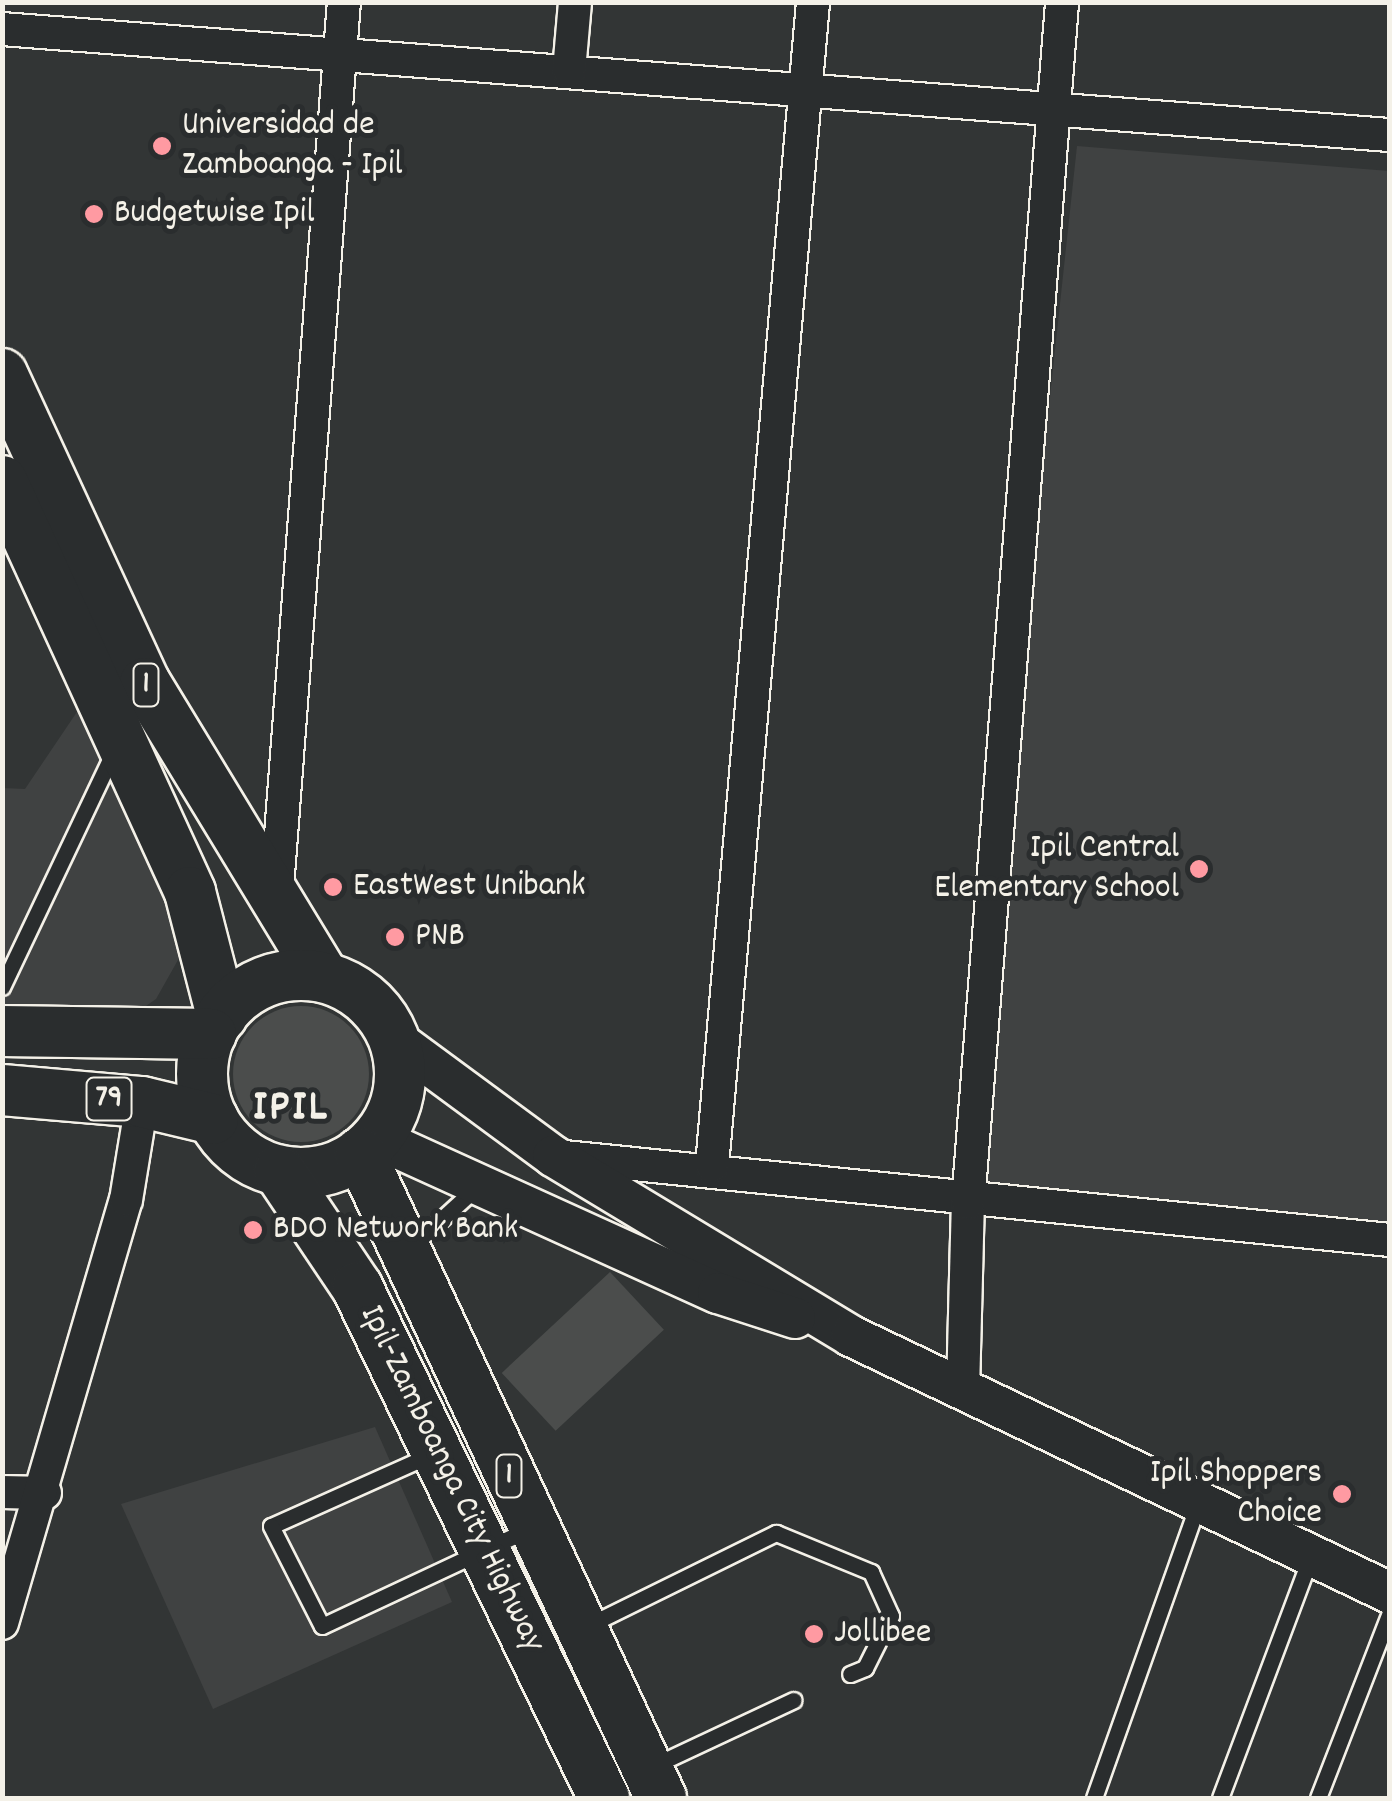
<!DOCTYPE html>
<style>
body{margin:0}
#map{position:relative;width:1392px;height:1801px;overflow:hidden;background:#323535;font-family:Dekko,sans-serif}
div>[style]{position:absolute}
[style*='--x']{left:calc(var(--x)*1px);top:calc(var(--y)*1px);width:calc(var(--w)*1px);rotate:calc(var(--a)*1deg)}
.built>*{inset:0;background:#404242}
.green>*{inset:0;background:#4b4d4c;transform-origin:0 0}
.round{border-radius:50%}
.roads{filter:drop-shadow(2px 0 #f4f1e8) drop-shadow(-2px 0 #f4f1e8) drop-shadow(0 2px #f4f1e8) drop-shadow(0 -2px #f4f1e8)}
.service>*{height:15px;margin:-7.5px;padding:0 7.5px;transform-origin:7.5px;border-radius:7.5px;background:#2a2d2e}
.minor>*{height:32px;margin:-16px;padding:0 16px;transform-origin:16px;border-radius:16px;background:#2a2d2e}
.tertiary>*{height:40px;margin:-20px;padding:0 20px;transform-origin:20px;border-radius:20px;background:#2a2d2e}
.primary>*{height:50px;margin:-25px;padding:0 25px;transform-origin:25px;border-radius:25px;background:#2a2d2e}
.primary>.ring{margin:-25px;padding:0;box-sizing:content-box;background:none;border:50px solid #2a2d2e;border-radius:50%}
.dots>*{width:28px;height:28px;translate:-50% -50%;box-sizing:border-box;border:5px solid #2a2d2e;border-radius:50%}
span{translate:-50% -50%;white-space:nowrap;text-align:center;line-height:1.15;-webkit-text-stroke:10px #2a2d2e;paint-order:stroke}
.shield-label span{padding:2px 8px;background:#2a2d2e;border:2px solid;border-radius:8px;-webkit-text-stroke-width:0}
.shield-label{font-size:32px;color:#f4f1e8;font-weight:700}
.poi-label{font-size:35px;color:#f4f1e8}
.left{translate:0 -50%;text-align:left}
.right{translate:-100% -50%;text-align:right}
.street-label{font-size:35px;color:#f4f1e8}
.district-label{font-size:45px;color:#f4f1e8;font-weight:700;letter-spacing:2.5px}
.frame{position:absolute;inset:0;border:5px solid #f4f1e8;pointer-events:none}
</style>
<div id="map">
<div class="built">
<div style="clip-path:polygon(1077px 146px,1389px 171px,1389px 1226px,984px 1193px,1034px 545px)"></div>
<div style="clip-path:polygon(83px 703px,187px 944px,156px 999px,130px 1017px,3px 1018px,2px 788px,25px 789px)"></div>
<div style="clip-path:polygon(375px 1427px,452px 1602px,213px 1709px,121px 1504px)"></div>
</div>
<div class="green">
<div class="round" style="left:233px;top:1006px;width:136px;height:136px"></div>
<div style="left:610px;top:1272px;width:79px;height:148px;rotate:47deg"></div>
</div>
<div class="roads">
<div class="service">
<div style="--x:2;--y:987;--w:261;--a:-64.6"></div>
<div style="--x:410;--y:1248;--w:92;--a:-42.4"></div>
<div style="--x:430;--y:1455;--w:174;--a:155.9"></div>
<div style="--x:271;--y:1526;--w:112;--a:63"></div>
<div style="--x:322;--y:1626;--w:226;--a:-25.1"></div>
<div style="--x:587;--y:1626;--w:211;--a:-26.2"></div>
<div style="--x:776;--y:1533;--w:103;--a:22.3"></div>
<div style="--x:871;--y:1572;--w:48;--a:65.6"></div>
<div style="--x:891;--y:1616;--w:58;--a:116.6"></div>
<div style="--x:865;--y:1668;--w:16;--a:158"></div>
<div style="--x:655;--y:1765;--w:153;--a:-25.1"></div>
<div style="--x:1094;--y:1798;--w:311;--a:-70.5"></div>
<div style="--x:1220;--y:1798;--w:255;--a:-69.4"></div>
<div style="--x:1318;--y:1798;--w:199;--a:-68.8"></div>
</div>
<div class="minor">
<div style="--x:2;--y:29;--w:1392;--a:4.37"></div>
<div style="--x:569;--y:71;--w:69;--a:-85"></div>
<div style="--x:277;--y:888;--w:889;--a:-85.68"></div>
<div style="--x:554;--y:1156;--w:840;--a:5.74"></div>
<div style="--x:712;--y:1166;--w:1168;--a:-85.04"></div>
<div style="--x:963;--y:1390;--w:187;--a:-88.5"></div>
<div style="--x:968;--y:1203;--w:1205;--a:-85.52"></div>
<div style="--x:2;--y:1492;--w:43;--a:1.3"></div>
<div style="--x:2;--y:1623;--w:441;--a:-73.7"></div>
<div style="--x:126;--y:1200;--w:99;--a:-80.7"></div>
</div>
<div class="tertiary">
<div style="--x:393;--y:1038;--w:199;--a:36.4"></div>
<div style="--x:553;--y:1156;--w:348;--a:31.1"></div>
<div style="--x:851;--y:1336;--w:597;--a:25.49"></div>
<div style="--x:376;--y:1138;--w:375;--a:24.4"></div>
<div style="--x:718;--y:1293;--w:81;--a:18"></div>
</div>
<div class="primary">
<div style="--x:2;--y:374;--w:340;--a:65.2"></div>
<div style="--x:145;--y:683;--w:344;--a:58.7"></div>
<div style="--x:2;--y:481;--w:452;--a:65.4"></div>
<div style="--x:190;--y:892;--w:128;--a:75.5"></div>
<div class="ring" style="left:202px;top:975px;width:148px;height:148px"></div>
<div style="--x:2;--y:1031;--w:209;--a:0.8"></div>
<div style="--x:2;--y:1090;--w:141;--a:4.9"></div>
<div style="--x:142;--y:1102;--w:73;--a:13.5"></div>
<div style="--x:360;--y:1153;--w:712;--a:64.98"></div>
<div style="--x:279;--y:1171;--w:140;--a:56.1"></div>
<div style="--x:357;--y:1287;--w:568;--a:64.2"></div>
</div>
</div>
<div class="dots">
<div style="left:162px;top:146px;background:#ff9aa2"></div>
<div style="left:94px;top:214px;background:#ff9aa2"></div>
<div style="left:1199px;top:869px;background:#ff9aa2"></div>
<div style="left:333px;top:887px;background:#ff9aa2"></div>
<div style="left:395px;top:937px;background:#ff9aa2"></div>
<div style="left:253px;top:1230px;background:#ff9aa2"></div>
<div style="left:1342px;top:1494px;background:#ff9aa2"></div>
<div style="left:814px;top:1634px;background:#ff9aa2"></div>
</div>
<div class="shield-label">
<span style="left:146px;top:685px">1</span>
<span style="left:109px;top:1099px">79</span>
<span style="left:509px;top:1476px">1</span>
</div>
<div class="poi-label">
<span class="left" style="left:182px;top:146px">Universidad de<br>Zamboanga - Ipil</span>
<span class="left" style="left:114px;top:214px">Budgetwise Ipil</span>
<span class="right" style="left:1179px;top:869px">Ipil Central<br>Elementary School</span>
<span class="left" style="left:353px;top:887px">EastWest Unibank</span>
<span class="left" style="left:415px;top:937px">PNB</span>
<span class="left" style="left:273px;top:1230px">BDO Network Bank</span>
<span class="right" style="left:1322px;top:1494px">Ipil Shoppers<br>Choice</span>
<span class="left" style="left:834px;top:1634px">Jollibee</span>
</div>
<div class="street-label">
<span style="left:451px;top:1479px;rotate:64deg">Ipil-Zamboanga City Highway</span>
</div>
<div class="district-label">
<span style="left:291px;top:1110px">IPIL</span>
</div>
<div class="frame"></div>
</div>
